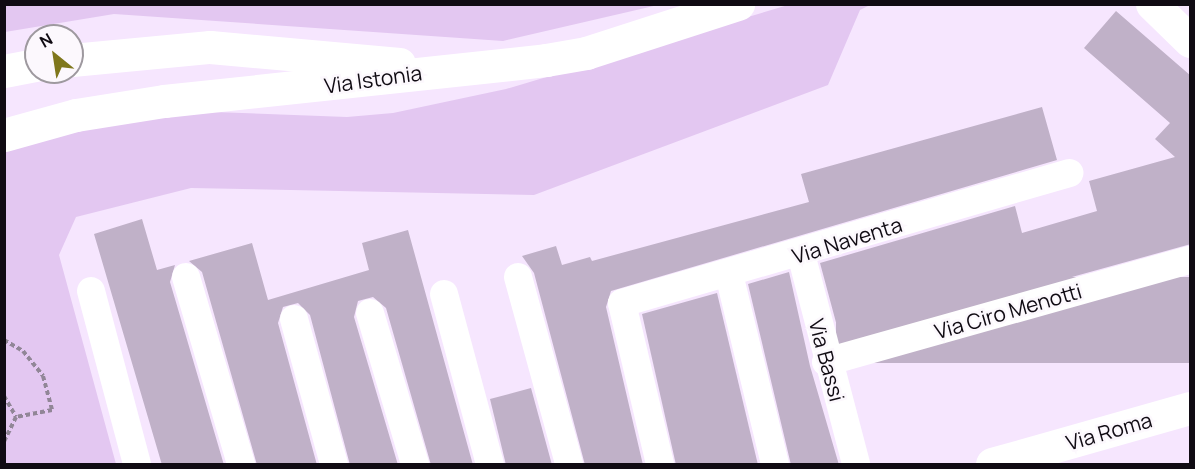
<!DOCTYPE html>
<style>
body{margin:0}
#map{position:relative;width:1195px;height:469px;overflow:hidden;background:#f6e6fe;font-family:Manrope,sans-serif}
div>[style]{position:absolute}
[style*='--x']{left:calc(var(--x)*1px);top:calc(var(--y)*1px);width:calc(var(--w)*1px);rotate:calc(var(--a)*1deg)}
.green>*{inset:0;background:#e3c7f1}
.building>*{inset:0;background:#c0b1c8;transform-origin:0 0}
.path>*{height:4px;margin-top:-2px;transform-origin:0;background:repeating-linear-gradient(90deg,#918697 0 4.5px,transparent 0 7.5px)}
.minor>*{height:28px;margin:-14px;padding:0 14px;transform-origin:14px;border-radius:14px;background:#fff}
.tertiary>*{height:33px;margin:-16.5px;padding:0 16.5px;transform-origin:16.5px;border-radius:16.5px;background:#fff}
span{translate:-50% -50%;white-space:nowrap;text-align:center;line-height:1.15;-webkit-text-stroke:5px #fcf8fd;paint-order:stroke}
.street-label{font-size:21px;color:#100b13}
.frame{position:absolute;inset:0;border:6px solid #100b13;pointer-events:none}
.north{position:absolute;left:24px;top:24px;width:60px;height:60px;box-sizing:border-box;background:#fcf8fd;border:2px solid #9e999f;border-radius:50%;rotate:330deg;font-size:16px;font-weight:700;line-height:24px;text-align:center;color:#100b13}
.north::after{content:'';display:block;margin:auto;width:21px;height:27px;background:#7f771c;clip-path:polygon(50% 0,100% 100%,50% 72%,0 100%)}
</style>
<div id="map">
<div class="green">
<div style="clip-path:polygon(4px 5px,5px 4px,658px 5px,503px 41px,114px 14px,5px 32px)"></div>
<div style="clip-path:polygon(788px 5px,870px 5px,860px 10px,828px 85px,534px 195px,191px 188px,76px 217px,59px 255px,116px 464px,5px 464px,5px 145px,53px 130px,186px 111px,347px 117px,393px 113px,506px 89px)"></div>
</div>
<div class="building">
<div style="clip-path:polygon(1116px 11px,1191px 76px,1191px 244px,841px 341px,820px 263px,1015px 206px,1022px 233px,1097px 211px,1089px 181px,1175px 157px,1155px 139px,1170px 123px,1084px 48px)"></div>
<div style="clip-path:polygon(1042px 107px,1057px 160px,611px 291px,606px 307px,643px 465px,585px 465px,534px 273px,522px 256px,556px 246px,562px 265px,590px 257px,592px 261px,809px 202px,801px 174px)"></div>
<div style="clip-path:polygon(142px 219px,157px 270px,175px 265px,170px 282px,224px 465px,162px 465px,94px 234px)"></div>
<div style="clip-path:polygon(408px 230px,473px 465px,431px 465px,386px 308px,373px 297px,358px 301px,354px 317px,398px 465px,350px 465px,310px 315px,298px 303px,283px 307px,278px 323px,317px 465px,257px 465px,202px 272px,189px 261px,252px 243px,268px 300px,369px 270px,362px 243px)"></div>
<div style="clip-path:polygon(789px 272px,810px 366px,839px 465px,791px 465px,748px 284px)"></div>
<div style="left:1191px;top:277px;width:86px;height:355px;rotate:90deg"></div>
<div style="clip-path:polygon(717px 293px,758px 465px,676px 465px,642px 314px)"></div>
<div style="clip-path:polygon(531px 388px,552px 465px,506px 465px,490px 399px)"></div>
</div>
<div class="path">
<div style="--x:4;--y:340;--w:22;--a:30"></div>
<div style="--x:23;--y:351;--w:32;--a:51"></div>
<div style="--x:43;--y:376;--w:35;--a:75"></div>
<div style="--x:52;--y:410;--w:37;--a:169"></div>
<div style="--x:4;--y:396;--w:24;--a:60"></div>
<div style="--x:16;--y:417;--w:28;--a:116"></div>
</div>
<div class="minor">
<div style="--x:801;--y:254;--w:217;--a:75.3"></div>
<div style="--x:729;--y:274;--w:195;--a:76.4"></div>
<div style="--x:186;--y:277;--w:195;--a:73.6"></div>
<div style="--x:518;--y:277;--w:194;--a:74.7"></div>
<div style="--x:91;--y:291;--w:179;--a:75.1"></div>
<div style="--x:444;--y:294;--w:176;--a:74.9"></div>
<div style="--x:370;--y:313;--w:158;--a:73.4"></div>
<div style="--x:294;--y:319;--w:150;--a:74.6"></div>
<div style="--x:826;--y:362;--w:378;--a:-15.7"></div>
<div style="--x:660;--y:464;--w:165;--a:-103.3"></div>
<div style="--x:622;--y:303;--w:466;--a:-16.2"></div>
</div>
<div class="tertiary">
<div style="--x:1152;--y:4;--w:53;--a:44.2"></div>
<div style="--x:72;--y:60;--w:139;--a:-5.4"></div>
<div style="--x:210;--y:47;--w:190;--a:5.1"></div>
<div style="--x:4;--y:71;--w:33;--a:-11"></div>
<div style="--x:4;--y:135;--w:75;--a:-15.5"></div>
<div style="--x:76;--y:115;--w:89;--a:-9"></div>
<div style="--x:164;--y:101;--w:384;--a:-6.1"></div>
<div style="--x:546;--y:60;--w:41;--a:-9.9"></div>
<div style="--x:586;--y:53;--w:160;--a:-17.9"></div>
<div style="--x:992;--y:464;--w:206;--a:-15.8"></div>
</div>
<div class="street-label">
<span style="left:373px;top:79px;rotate:-8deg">Via Istonia</span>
<span style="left:847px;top:240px;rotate:-17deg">Via Naventa</span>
<span style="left:1008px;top:311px;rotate:-16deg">Via Ciro Menotti</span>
<span style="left:827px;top:360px;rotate:75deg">Via Bassi</span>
<span style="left:1109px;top:431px;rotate:-16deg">Via Roma</span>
</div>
<div class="frame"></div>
<div class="north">N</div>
</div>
